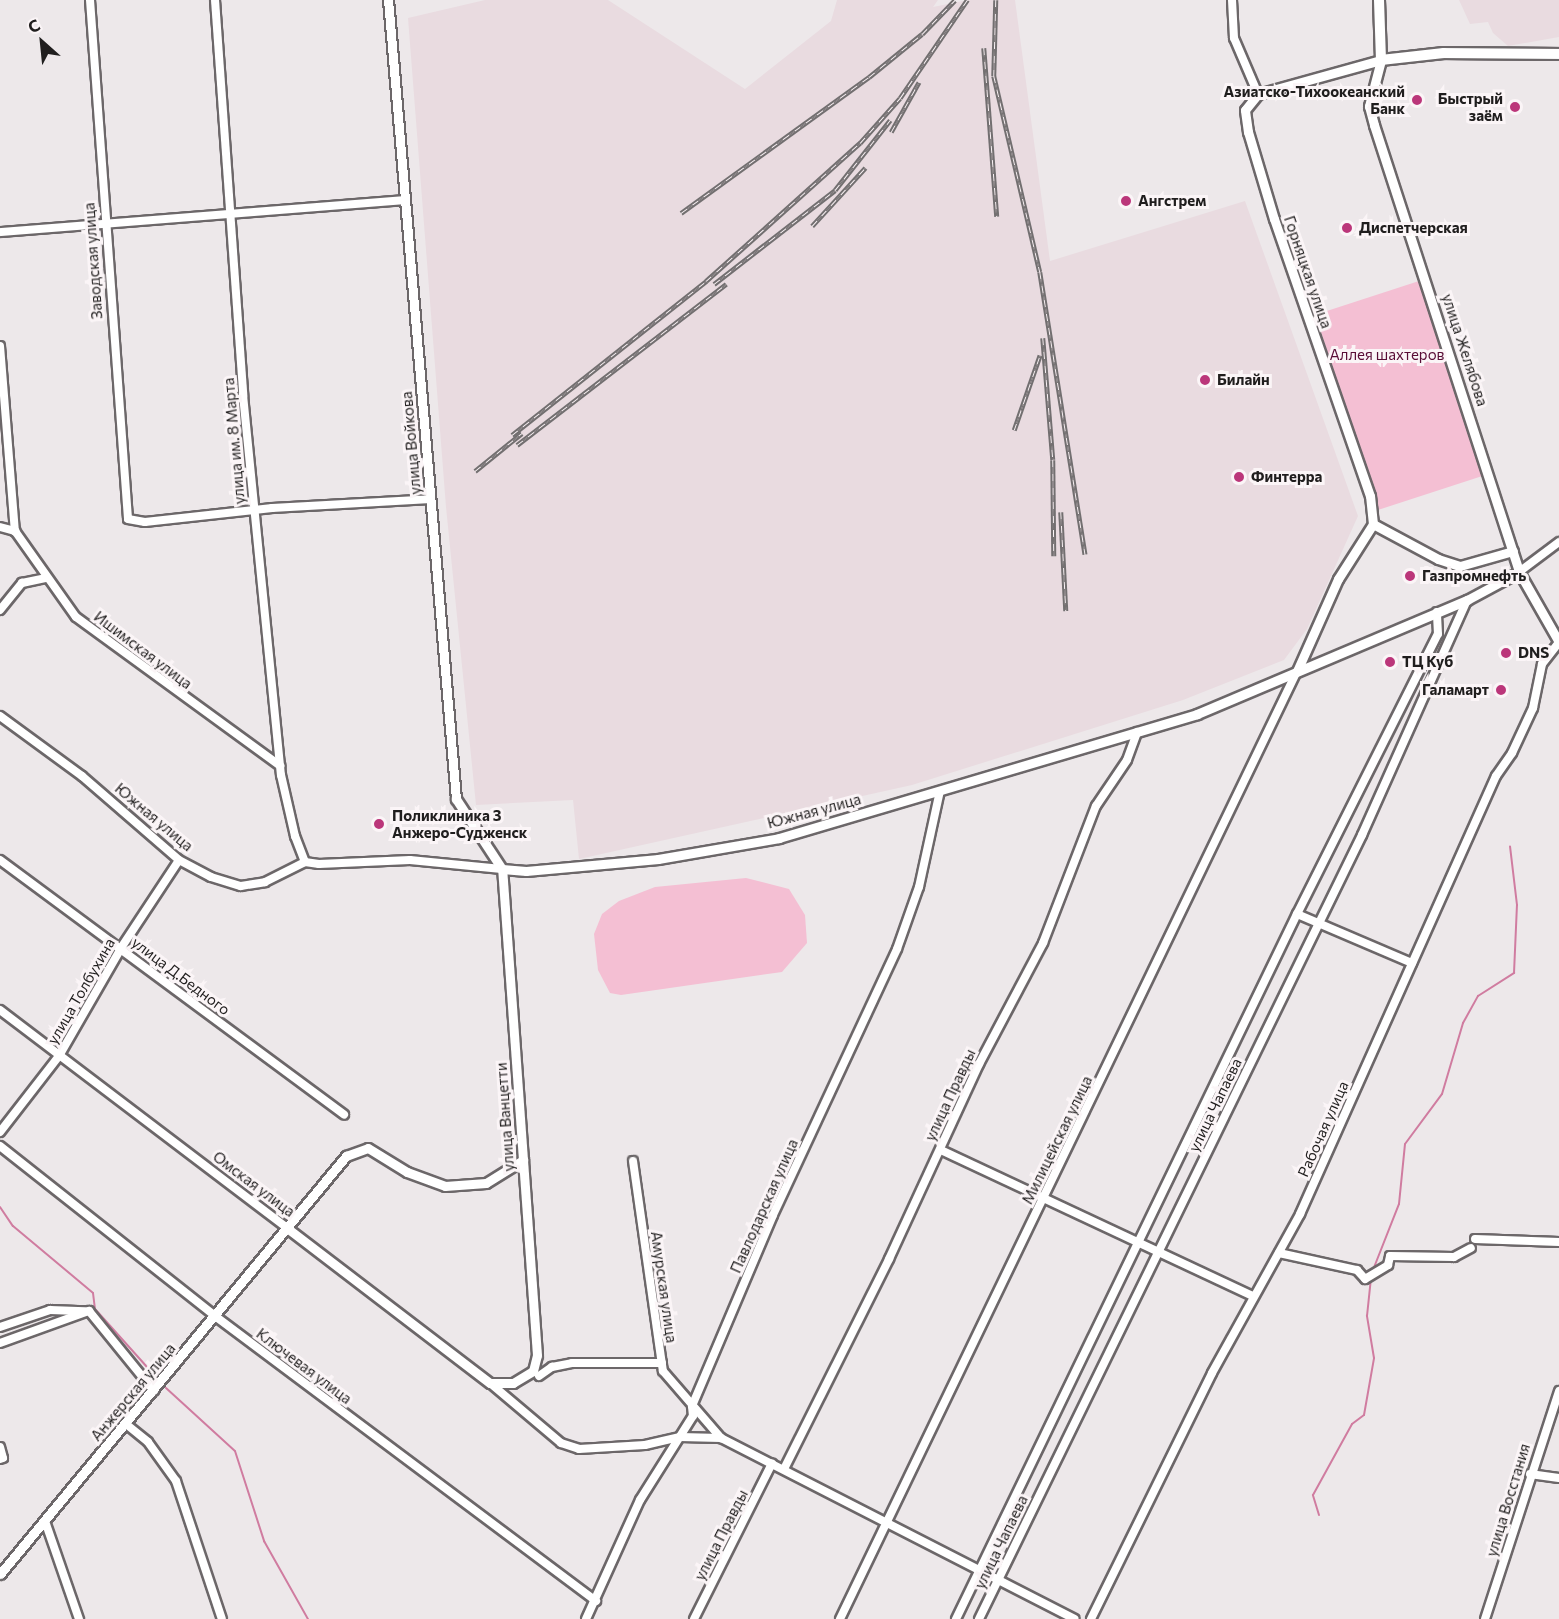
<!DOCTYPE html>
<meta charset="utf-8">
<style>
body{margin:0}
#map{position:relative;width:1559px;height:1619px;overflow:hidden;background:#ede8ea;font-family:Commissioner,sans-serif}
div>[style]{position:absolute}
[style*='--x']{left:calc(var(--x)*1px);top:calc(var(--y)*1px);width:calc(var(--w)*1px);rotate:calc(var(--a)*1deg)}
.built>*{inset:0;background:#e9dbe0}
.green>*{inset:0;background:#f4bfd3;transform-origin:0 0}
.stream>*{height:2px;margin:-1px;padding:0 1px;transform-origin:1px;border-radius:1px;background:#d07ca0}
.roads{filter:drop-shadow(2px 0 #6c6769) drop-shadow(-2px 0 #6c6769) drop-shadow(0 2px #6c6769) drop-shadow(0 -2px #6c6769)}
.minor>*{height:8px;margin:-4px;padding:0 4px;transform-origin:4px;border-radius:4px;background:#fff}
.tertiary>*{height:9px;margin:-4.5px;padding:0 4.5px;transform-origin:4.5px;border-radius:4.5px;background:#fff}
.secondary>*{height:10px;margin:-5px;padding:0 5px;transform-origin:5px;border-radius:5px;background:#fff}
.rail>*{height:4.5px;margin-top:-2.25px;transform-origin:0;background:repeating-linear-gradient(90deg,#fbf5f7 0 7px,#726f70 0 14px);box-sizing:border-box;border-block:2px solid #726f70}
.dots>*{width:16px;height:16px;translate:-50% -50%;box-sizing:border-box;border:3px solid #fbf5f7;border-radius:50%}
span{translate:-50% -50%;white-space:nowrap;text-align:center;line-height:1.15;-webkit-text-stroke:6px #fbf5f7;paint-order:stroke}
.poi-label{font-size:15px;color:#201e1e;font-weight:700}
.right{translate:-100% -50%;text-align:right}
.left{translate:0 -50%;text-align:left}
.street-label{font-size:15px;color:#201e1e}
.park-label{font-size:15px;color:#590d36}
.north{position:absolute;left:12px;top:12px;width:60px;height:60px;-webkit-text-stroke:4px #fbf5f7;paint-order:stroke;rotate:333deg;font-size:16px;font-weight:700;line-height:24px;text-align:center;color:#201e1e}
.north::after{content:'';display:block;margin:auto;width:21px;height:27px;background:#201e1e;clip-path:polygon(50% 0,100% 100%,50% 72%,0 100%)}
</style>
<div id="map">
<div class="built">
<div style="clip-path:polygon(485px 0,608px 0,745px 89px,831px 21px,837px 0,938px 0,933px 7px,968px 0,1015px 0,1050px 261px,1245px 201px,1358px 516px,1307px 629px,1284px 660px,1183px 700px,912px 785px,579px 859px,573px 800px,476px 805px,446px 507px,408px 18px)"></div>
<div style="clip-path:polygon(1459px 0,1559px 0,1559px 37px,1508px 46px,1493px 33px,1488px 22px,1470px 24px)"></div>
</div>
<div class="green">
<div style="left:1419px;top:281px;width:205px;height:109px;rotate:72deg"></div>
<div style="clip-path:polygon(746px 878px,789px 889px,805px 915px,807px 943px,782px 972px,621px 995px,610px 993px,598px 970px,594px 934px,602px 914px,619px 901px,655px 887px)"></div>
</div>
<div class="stream">
<div style="--x:0;--y:1207;--w:23;--a:56"></div>
<div style="--x:13;--y:1226;--w:104;--a:39.9"></div>
<div style="--x:93;--y:1293;--w:16;--a:83"></div>
<div style="--x:95;--y:1309;--w:91;--a:48.1"></div>
<div style="--x:1373;--y:1270;--w:71;--a:-68.5"></div>
<div style="--x:1399;--y:1204;--w:60;--a:-84.3"></div>
<div style="--x:1405;--y:1144;--w:62;--a:-53.5"></div>
<div style="--x:1442;--y:1094;--w:74;--a:-73.5"></div>
<div style="--x:1463;--y:1023;--w:31;--a:-61"></div>
<div style="--x:1478;--y:996;--w:43;--a:-32.6"></div>
<div style="--x:1514;--y:973;--w:68;--a:-87.5"></div>
<div style="--x:1517;--y:905;--w:59;--a:-96.8"></div>
<div style="--x:166;--y:1388;--w:93;--a:42.4"></div>
<div style="--x:235;--y:1451;--w:95;--a:72.1"></div>
<div style="--x:264;--y:1541;--w:90;--a:60.6"></div>
<div style="--x:1319;--y:1515;--w:21;--a:-107"></div>
<div style="--x:1313;--y:1495;--w:81;--a:-61.2"></div>
<div style="--x:1352;--y:1424;--w:15;--a:-37"></div>
<div style="--x:1364;--y:1415;--w:58;--a:-80"></div>
<div style="--x:1374;--y:1358;--w:43;--a:-99.5"></div>
<div style="--x:1367;--y:1316;--w:37;--a:-84"></div>
</div>
<div class="roads">
<div class="minor">
<div style="--x:90;--y:0;--w:520;--a:85.81"></div>
<div style="--x:128;--y:519;--w:17;--a:10"></div>
<div style="--x:145;--y:522;--w:128;--a:-6.3"></div>
<div style="--x:272;--y:508;--w:159;--a:-3.2"></div>
<div style="--x:215;--y:0;--w:396;--a:85.9"></div>
<div style="--x:243;--y:395;--w:382;--a:84.3"></div>
<div style="--x:281;--y:775;--w:63;--a:77.1"></div>
<div style="--x:295;--y:836;--w:28;--a:69"></div>
<div style="--x:305;--y:862;--w:14;--a:8"></div>
<div style="--x:319;--y:864;--w:91;--a:-2.5"></div>
<div style="--x:410;--y:860;--w:92;--a:5.6"></div>
<div style="--x:1232;--y:0;--w:38;--a:87"></div>
<div style="--x:1234;--y:38;--w:61;--a:66.8"></div>
<div style="--x:0;--y:232;--w:406;--a:-4.5"></div>
<div style="--x:0;--y:346;--w:186;--a:85.4"></div>
<div style="--x:0;--y:527;--w:16;--a:15"></div>
<div style="--x:15;--y:531;--w:105;--a:54.7"></div>
<div style="--x:76;--y:617;--w:253;--a:36.1"></div>
<div style="--x:1519;--y:572;--w:50;--a:-36.9"></div>
<div style="--x:0;--y:610;--w:35;--a:-51"></div>
<div style="--x:22;--y:583;--w:25;--a:-12"></div>
<div style="--x:0;--y:716;--w:102;--a:36.2"></div>
<div style="--x:82;--y:776;--w:128;--a:40.9"></div>
<div style="--x:179;--y:860;--w:36;--a:28"></div>
<div style="--x:211;--y:877;--w:31;--a:17"></div>
<div style="--x:241;--y:886;--w:24;--a:-9"></div>
<div style="--x:265;--y:882;--w:45;--a:-26.6"></div>
<div style="--x:0;--y:860;--w:428;--a:36.5"></div>
<div style="--x:1297;--y:914;--w:125;--a:23.1"></div>
<div style="--x:0;--y:1010;--w:360;--a:37.2"></div>
<div style="--x:0;--y:1132;--w:96;--a:-52.2"></div>
<div style="--x:59;--y:1056;--w:125;--a:-60.1"></div>
<div style="--x:121;--y:948;--w:105;--a:-56.6"></div>
<div style="--x:0;--y:1146;--w:274;--a:38.3"></div>
<div style="--x:215;--y:1316;--w:476;--a:36.8"></div>
<div style="--x:941;--y:1150;--w:344;--a:25.1"></div>
<div style="--x:633;--y:1161;--w:212;--a:81.9"></div>
<div style="--x:663;--y:1371;--w:89;--a:49.1"></div>
<div style="--x:721;--y:1438;--w:397;--a:27.1"></div>
<div style="--x:1475;--y:1239;--w:84;--a:2"></div>
<div style="--x:1279;--y:1253;--w:80;--a:12.3"></div>
<div style="--x:1357;--y:1270;--w:12;--a:48"></div>
<div style="--x:1365;--y:1279;--w:27;--a:-31"></div>
<div style="--x:1388;--y:1265;--w:9;--a:-77"></div>
<div style="--x:1390;--y:1256;--w:64;--a:0.9"></div>
<div style="--x:1454;--y:1257;--w:19;--a:-28"></div>
<div style="--x:89;--y:1311;--w:103;--a:50.9"></div>
<div style="--x:0;--y:1327;--w:53;--a:-18.8"></div>
<div style="--x:50;--y:1310;--w:35;--a:2"></div>
<div style="--x:0;--y:1343;--w:95;--a:-19.8"></div>
<div style="--x:539;--y:1376;--w:16;--a:-35"></div>
<div style="--x:552;--y:1367;--w:20;--a:-11"></div>
<div style="--x:572;--y:1363;--w:90;--a:0"></div>
<div style="--x:490;--y:1383;--w:93;--a:40.2"></div>
<div style="--x:561;--y:1443;--w:19;--a:18"></div>
<div style="--x:579;--y:1449;--w:66;--a:-3.5"></div>
<div style="--x:645;--y:1445;--w:36;--a:-13"></div>
<div style="--x:680;--y:1437;--w:41;--a:1.4"></div>
<div style="--x:126;--y:1424;--w:28;--a:39"></div>
<div style="--x:148;--y:1442;--w:48;--a:54.3"></div>
<div style="--x:176;--y:1481;--w:145;--a:71.6"></div>
<div style="--x:0;--y:1447;--w:11;--a:75"></div>
<div style="--x:3;--y:1458;--w:3;--a:162"></div>
<div style="--x:784;--y:1469;--w:235;--a:-63.4"></div>
<div style="--x:889;--y:1259;--w:215;--a:-65.2"></div>
<div style="--x:979;--y:1064;--w:137;--a:-62.1"></div>
<div style="--x:1043;--y:943;--w:147;--a:-68.9"></div>
<div style="--x:1096;--y:806;--w:55;--a:-56"></div>
<div style="--x:1127;--y:760;--w:30;--a:-70"></div>
<div style="--x:1530;--y:1474;--w:29;--a:8"></div>
<div style="--x:45;--y:1521;--w:104;--a:70.9"></div>
<div style="--x:586;--y:1619;--w:131;--a:-65.6"></div>
<div style="--x:640;--y:1500;--w:99;--a:-57.8"></div>
<div style="--x:693;--y:1416;--w:10;--a:-96"></div>
<div style="--x:692;--y:1406;--w:207;--a:-67"></div>
<div style="--x:773;--y:1215;--w:293;--a:-65"></div>
<div style="--x:897;--y:949;--w:66;--a:-70.5"></div>
<div style="--x:919;--y:887;--w:98;--a:-77.7"></div>
<div style="--x:694;--y:1619;--w:174;--a:-63.4"></div>
<div style="--x:840;--y:1619;--w:1052;--a:-64.26"></div>
<div style="--x:956;--y:1619;--w:783;--a:-64.19"></div>
<div style="--x:1297;--y:914;--w:313;--a:-63.3"></div>
<div style="--x:1438;--y:634;--w:22;--a:-93"></div>
<div style="--x:979;--y:1619;--w:873;--a:-63.96"></div>
<div style="--x:1362;--y:835;--w:257;--a:-65.9"></div>
<div style="--x:1091;--y:1619;--w:274;--a:-63.8"></div>
<div style="--x:1212;--y:1373;--w:182;--a:-61"></div>
<div style="--x:1300;--y:1214;--w:480;--a:-65.9"></div>
<div style="--x:1496;--y:776;--w:28;--a:-55"></div>
<div style="--x:1512;--y:753;--w:50;--a:-65"></div>
<div style="--x:1533;--y:708;--w:45;--a:-78.4"></div>
<div style="--x:1542;--y:664;--w:28;--a:-52"></div>
<div style="--x:1485;--y:1619;--w:240;--a:-72"></div>
</div>
<div class="tertiary">
<div style="--x:1381;--y:60;--w:48;--a:104.6"></div>
<div style="--x:1369;--y:106;--w:20;--a:75"></div>
<div style="--x:1374;--y:125;--w:470;--a:72"></div>
<div style="--x:1519;--y:572;--w:81;--a:60.3"></div>
<div style="--x:1373;--y:524;--w:28;--a:-96"></div>
<div style="--x:1370;--y:496;--w:293;--a:-109.1"></div>
<div style="--x:1274;--y:219;--w:91;--a:-106.6"></div>
<div style="--x:1248;--y:132;--w:22;--a:-98"></div>
<div style="--x:1245;--y:110;--w:21;--a:-51"></div>
<div style="--x:1258;--y:94;--w:128;--a:-15.5"></div>
<div style="--x:1373;--y:524;--w:74;--a:28.3"></div>
<div style="--x:1438;--y:559;--w:23;--a:18"></div>
<div style="--x:1460;--y:566;--w:55;--a:-15.8"></div>
<div style="--x:1297;--y:671;--w:101;--a:-66"></div>
<div style="--x:1338;--y:579;--w:65;--a:-57.5"></div>
<div style="--x:502;--y:869;--w:24;--a:5"></div>
<div style="--x:526;--y:871;--w:133;--a:-5.2"></div>
<div style="--x:658;--y:859;--w:123;--a:-9.8"></div>
<div style="--x:779;--y:838;--w:436;--a:-16.5"></div>
<div style="--x:1197;--y:714;--w:293;--a:-22.9"></div>
<div style="--x:1467;--y:600;--w:59;--a:-28.3"></div>
<div style="--x:287;--y:1228;--w:255;--a:37.4"></div>
<div style="--x:490;--y:1383;--w:23;--a:0"></div>
<div style="--x:513;--y:1383;--w:23;--a:-31"></div>
<div style="--x:533;--y:1371;--w:16;--a:-76"></div>
<div style="--x:537;--y:1355;--w:487;--a:-94.1"></div>
<div style="--x:502;--y:869;--w:84;--a:-123.3"></div>
<div style="--x:456;--y:799;--w:802;--a:-94.86"></div>
<div style="--x:0;--y:1574;--w:543;--a:-50.38"></div>
<div style="--x:346;--y:1156;--w:23;--a:-20"></div>
<div style="--x:368;--y:1148;--w:46;--a:31.6"></div>
<div style="--x:407;--y:1172;--w:40;--a:20.2"></div>
<div style="--x:445;--y:1186;--w:41;--a:-4.2"></div>
<div style="--x:486;--y:1183;--w:44;--a:-31.9"></div>
</div>
<div class="secondary">
<div style="--x:1379;--y:0;--w:60;--a:88.1"></div>
<div style="--x:1381;--y:60;--w:63;--a:-6.3"></div>
<div style="--x:1444;--y:53;--w:115;--a:0.5"></div>
</div>
</div>
<div class="rail">
<div style="--x:996;--y:0;--w:76;--a:91.5"></div>
<div style="--x:994;--y:76;--w:201;--a:76.8"></div>
<div style="--x:1040;--y:272;--w:286;--a:80.9"></div>
<div style="--x:984;--y:48;--w:169;--a:85.6"></div>
<div style="--x:891;--y:132;--w:57;--a:-60.8"></div>
<div style="--x:681;--y:213;--w:232;--a:-35.9"></div>
<div style="--x:869;--y:77;--w:68;--a:-39.1"></div>
<div style="--x:922;--y:34;--w:47;--a:-45.9"></div>
<div style="--x:812;--y:226;--w:79;--a:-47.6"></div>
<div style="--x:714;--y:284;--w:153;--a:-37.8"></div>
<div style="--x:835;--y:190;--w:89;--a:-51.8"></div>
<div style="--x:1043;--y:338;--w:122;--a:85.3"></div>
<div style="--x:1053;--y:460;--w:96;--a:89.4"></div>
<div style="--x:1014;--y:430;--w:79;--a:-70.9"></div>
<div style="--x:512;--y:435;--w:248;--a:-38.4"></div>
<div style="--x:706;--y:281;--w:207;--a:-41.9"></div>
<div style="--x:860;--y:143;--w:60;--a:-48.4"></div>
<div style="--x:900;--y:98;--w:119;--a:-55.6"></div>
<div style="--x:517;--y:445;--w:264;--a:-37.6"></div>
<div style="--x:475;--y:471;--w:60;--a:-39"></div>
<div style="--x:1061;--y:512;--w:99;--a:87.1"></div>
</div>
<div class="dots">
<div style="left:1417px;top:100px;background:#bb367a"></div>
<div style="left:1515px;top:107px;background:#bb367a"></div>
<div style="left:1126px;top:201px;background:#bb367a"></div>
<div style="left:1347px;top:228px;background:#bb367a"></div>
<div style="left:1205px;top:380px;background:#bb367a"></div>
<div style="left:1239px;top:477px;background:#bb367a"></div>
<div style="left:1410px;top:576px;background:#bb367a"></div>
<div style="left:1506px;top:653px;background:#bb367a"></div>
<div style="left:1390px;top:662px;background:#bb367a"></div>
<div style="left:1501px;top:690px;background:#bb367a"></div>
<div style="left:379px;top:824px;background:#bb367a"></div>
</div>
<div class="poi-label">
<span class="right" style="left:1405px;top:100px">Азиатско-Тихоокеанский<br>Банк</span>
<span class="right" style="left:1503px;top:107px">Быстрый<br>заём</span>
<span class="left" style="left:1138px;top:201px">Ангстрем</span>
<span class="left" style="left:1359px;top:228px">Диспетчерская</span>
<span class="left" style="left:1217px;top:380px">Билайн</span>
<span class="left" style="left:1251px;top:477px">Финтерра</span>
<span class="left" style="left:1422px;top:576px">Газпромнефть</span>
<span class="left" style="left:1518px;top:653px">DNS</span>
<span class="left" style="left:1402px;top:662px">ТЦ Куб</span>
<span class="right" style="left:1489px;top:690px">Галамарт</span>
<span class="left" style="left:392px;top:824px">Поликлиника 3<br>Анжеро-Судженск</span>
</div>
<div class="street-label">
<span style="left:93px;top:261px;rotate:-94deg">Заводская улица</span>
<span style="left:1308px;top:272px;rotate:71deg">Горняцкая улица</span>
<span style="left:1465px;top:350px;rotate:72deg">улица Желябова</span>
<span style="left:234px;top:441px;rotate:-95deg">улица им. 8 Марта</span>
<span style="left:411px;top:443px;rotate:-95deg">улица Войкова</span>
<span style="left:143px;top:650px;rotate:37deg">Ишимская улица</span>
<span style="left:814px;top:811px;rotate:-15deg">Южная улица</span>
<span style="left:154px;top:817px;rotate:40deg">Южная улица</span>
<span style="left:181px;top:976px;rotate:37deg">улица Д.Бедного</span>
<span style="left:81px;top:991px;rotate:-60deg">улица Толбухина</span>
<span style="left:950px;top:1095px;rotate:-65deg">улица Правды</span>
<span style="left:1215px;top:1105px;rotate:-64deg">улица Чапаева</span>
<span style="left:505px;top:1117px;rotate:-94deg">улица Ванцетти</span>
<span style="left:1323px;top:1129px;rotate:-66deg">Рабочая улица</span>
<span style="left:1057px;top:1140px;rotate:-64deg">Милицейская улица</span>
<span style="left:254px;top:1184px;rotate:37deg">Омская улица</span>
<span style="left:764px;top:1206px;rotate:-66deg">Павлодарская улица</span>
<span style="left:664px;top:1287px;rotate:82deg">Амурская улица</span>
<span style="left:304px;top:1366px;rotate:37deg">Ключевая улица</span>
<span style="left:133px;top:1392px;rotate:-50deg">Анжерская улица</span>
<span style="left:1508px;top:1500px;rotate:-73deg">улица Восстания</span>
<span style="left:721px;top:1535px;rotate:-63deg">улица Правды</span>
<span style="left:1001px;top:1542px;rotate:-64deg">улица Чапаева</span>
</div>
<div class="park-label">
<span style="left:1387px;top:355px">Аллея шахтеров</span>
</div>
<div class="north">С</div>
</div>
